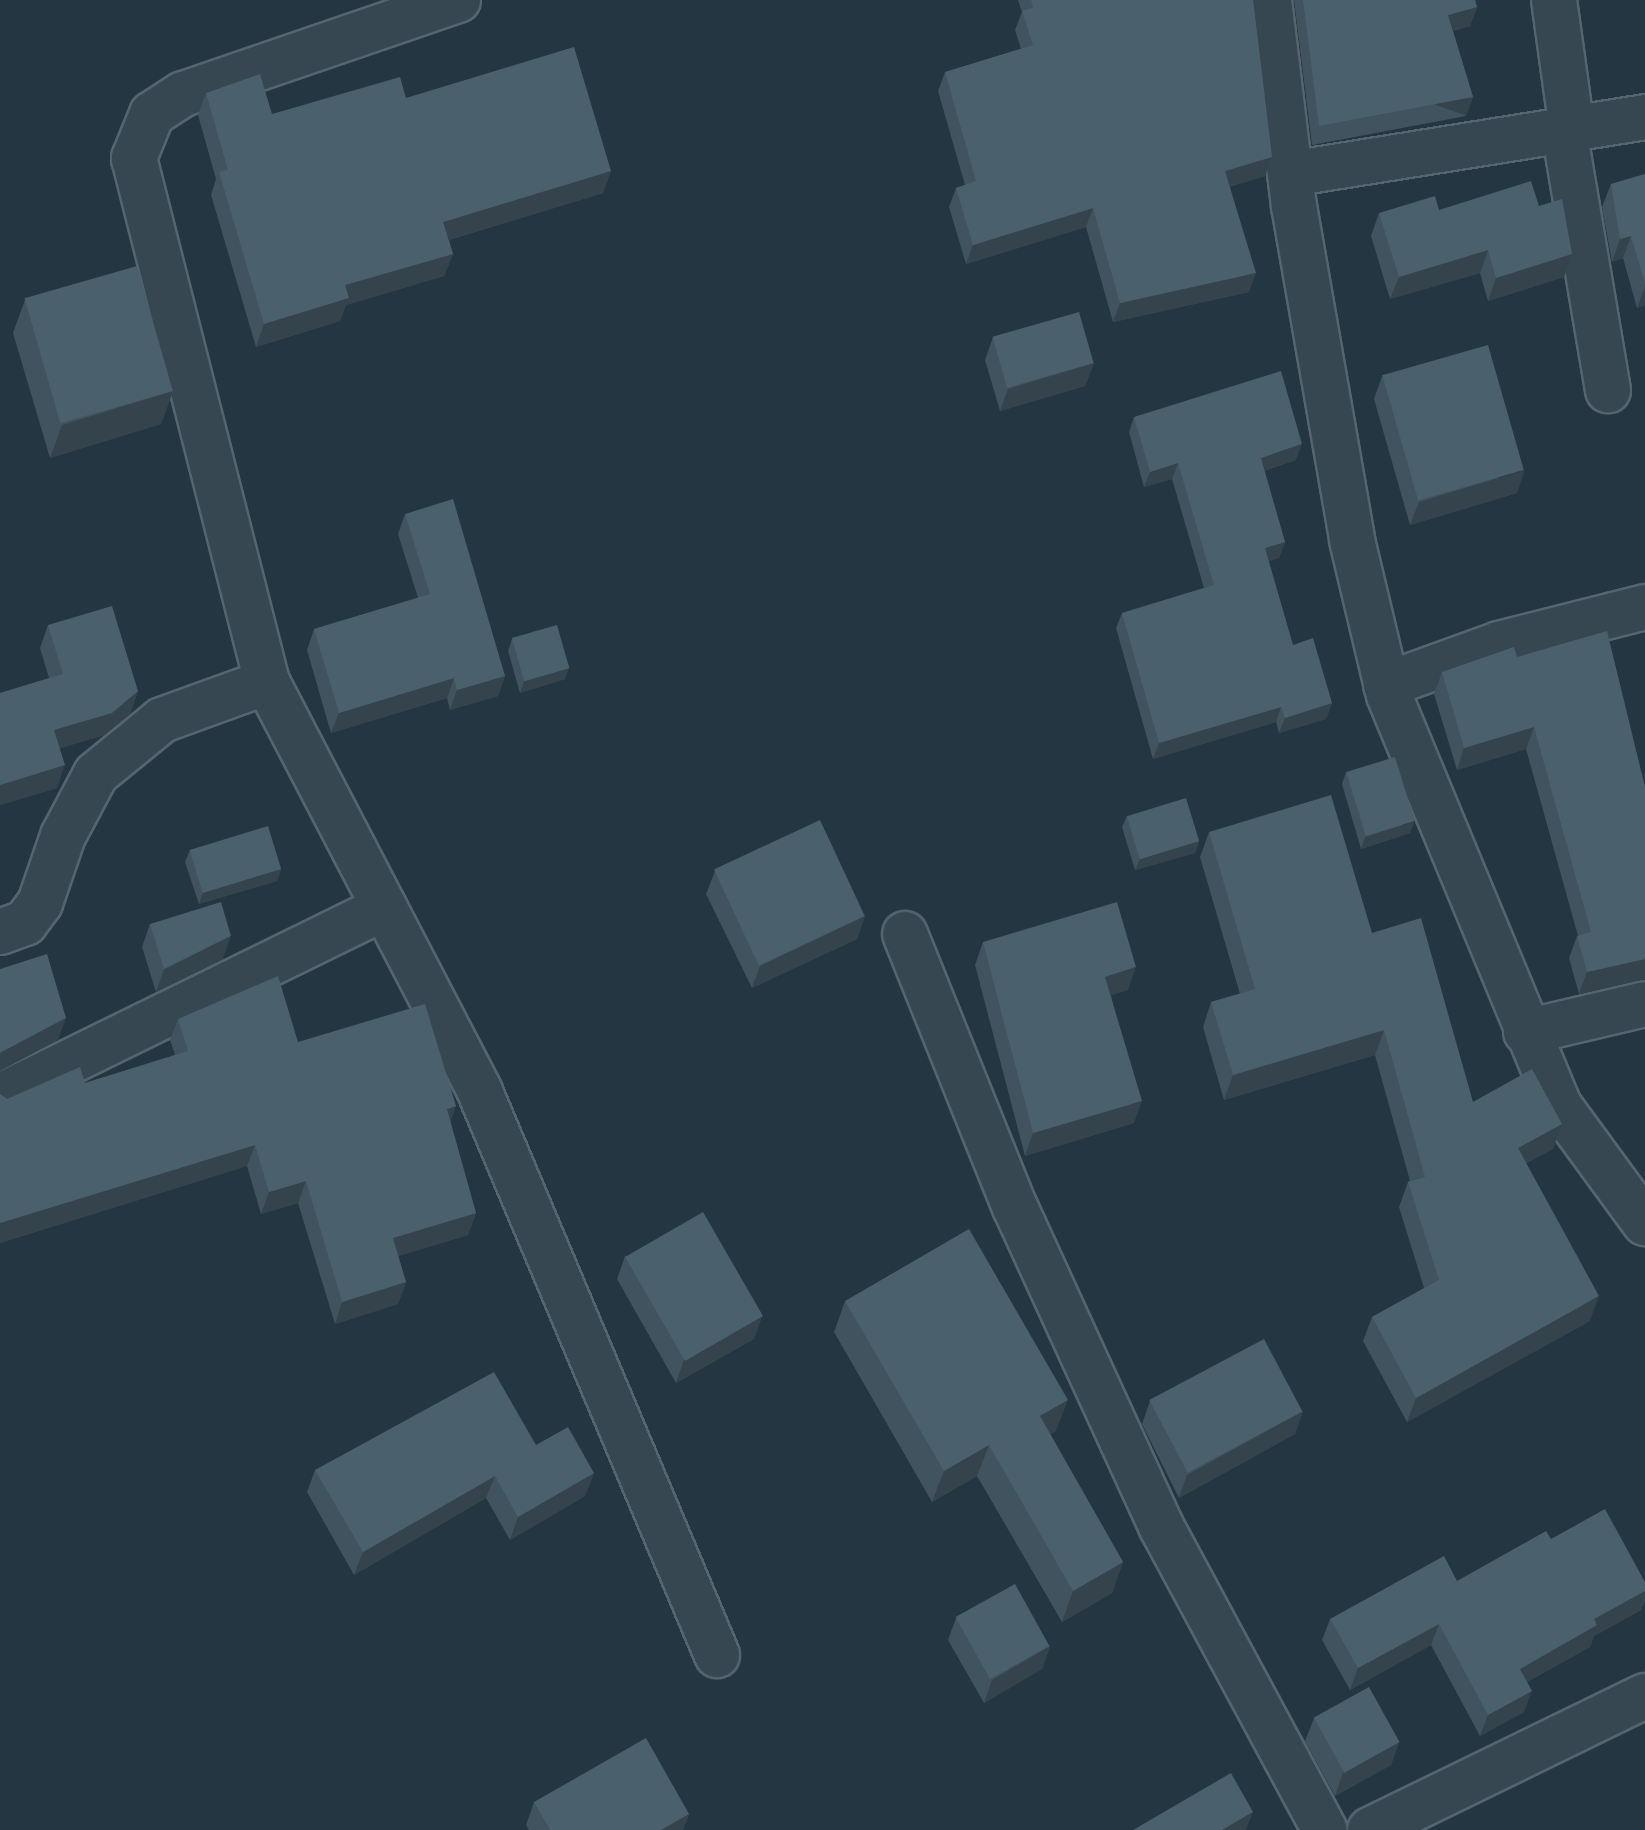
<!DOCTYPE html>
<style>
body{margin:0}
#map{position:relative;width:1645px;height:1830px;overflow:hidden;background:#233641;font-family:Arial,sans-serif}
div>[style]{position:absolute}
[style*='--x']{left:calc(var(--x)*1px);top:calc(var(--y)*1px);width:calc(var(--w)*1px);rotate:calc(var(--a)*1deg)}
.roads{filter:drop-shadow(2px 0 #55656f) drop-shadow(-2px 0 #55656f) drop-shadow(0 2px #55656f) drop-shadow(0 -2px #55656f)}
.minor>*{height:44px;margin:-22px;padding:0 22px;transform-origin:22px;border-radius:22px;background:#374751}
.tertiary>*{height:44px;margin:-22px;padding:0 22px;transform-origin:22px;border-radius:22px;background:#374751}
.wall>*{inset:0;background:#40535e}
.shaded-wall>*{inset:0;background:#34434c;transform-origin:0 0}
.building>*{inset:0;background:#4b606d;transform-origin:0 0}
span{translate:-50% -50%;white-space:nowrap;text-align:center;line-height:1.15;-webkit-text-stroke:6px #1c2c36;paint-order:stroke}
</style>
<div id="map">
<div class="roads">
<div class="minor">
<div style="--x:458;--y:0;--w:291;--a:161.1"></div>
<div style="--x:183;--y:94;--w:37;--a:147"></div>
<div style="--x:152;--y:114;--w:48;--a:112.2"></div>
<div style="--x:134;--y:158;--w:541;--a:75.76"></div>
<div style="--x:267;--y:682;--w:462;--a:62.5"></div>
<div style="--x:480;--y:1092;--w:611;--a:67.17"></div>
<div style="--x:1269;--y:0;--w:208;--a:83.1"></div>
<div style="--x:1294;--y:206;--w:339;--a:80.1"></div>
<div style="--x:1352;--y:540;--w:159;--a:76.6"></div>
<div style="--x:1389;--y:695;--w:446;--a:67.5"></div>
<div style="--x:1560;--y:1107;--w:144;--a:53.8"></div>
<div style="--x:1554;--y:0;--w:130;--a:82.1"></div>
<div style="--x:1564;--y:130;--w:264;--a:80.4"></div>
<div style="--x:1290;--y:174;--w:360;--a:-9.1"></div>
<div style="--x:1386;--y:685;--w:120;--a:-19.9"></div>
<div style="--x:1499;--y:644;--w:151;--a:-14.2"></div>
<div style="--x:0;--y:932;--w:27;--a:-20"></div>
<div style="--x:25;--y:923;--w:25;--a:-53"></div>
<div style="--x:40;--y:903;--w:71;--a:-71.1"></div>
<div style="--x:63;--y:836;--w:70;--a:-62"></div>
<div style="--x:96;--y:774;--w:85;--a:-39.3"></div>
<div style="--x:162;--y:720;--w:112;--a:-19.9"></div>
<div style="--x:905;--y:934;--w:294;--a:68.1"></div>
<div style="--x:1015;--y:1207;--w:351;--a:65.4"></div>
<div style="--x:1161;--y:1526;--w:345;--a:61.7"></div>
<div style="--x:1526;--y:1032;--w:122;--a:-13.2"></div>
<div style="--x:0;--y:1096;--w:428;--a:-26.1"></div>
</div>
<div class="tertiary">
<div style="--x:1370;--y:1830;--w:306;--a:-26"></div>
</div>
</div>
<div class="wall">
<div style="clip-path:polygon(1018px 0,1253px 0,1272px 157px,1265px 176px,1229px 187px,1249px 292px,1113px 322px,1086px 227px,966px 264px,949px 207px,956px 188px,965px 185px,938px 91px,945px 72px,1021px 49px,1015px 30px,1022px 12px)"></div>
<div style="clip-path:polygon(1294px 0,1475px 0,1477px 7px,1470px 26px,1453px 31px,1473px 97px,1466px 116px,1312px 145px)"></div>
<div style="clip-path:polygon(206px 93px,272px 114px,406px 98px,611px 171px,603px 193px,449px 240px,453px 254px,444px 276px,346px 305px,340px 321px,256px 347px,211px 195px,216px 179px,198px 115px)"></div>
<div style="clip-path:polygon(1645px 174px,1645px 305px,1637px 308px,1623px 258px,1612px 262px,1602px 207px,1611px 184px)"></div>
<div style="clip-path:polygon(1539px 206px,1572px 254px,1564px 277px,1488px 301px,1480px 273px,1390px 299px,1371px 236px,1379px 213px)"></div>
<div style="clip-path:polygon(25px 300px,173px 391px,161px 424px,50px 458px,13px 333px)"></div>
<div style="clip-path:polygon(993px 337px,1094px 363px,1085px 386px,1000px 411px,985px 360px)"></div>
<div style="clip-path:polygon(1382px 376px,1517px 493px,1410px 525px,1374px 399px)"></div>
<div style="clip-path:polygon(1134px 417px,1296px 460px,1264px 471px,1285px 542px,1279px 558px,1268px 561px,1293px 645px,1332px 703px,1326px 719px,1279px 733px,1276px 722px,1153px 759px,1116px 628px,1122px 613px,1204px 588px,1172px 479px,1144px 487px,1129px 432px)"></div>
<div style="clip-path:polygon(405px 514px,505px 676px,498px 696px,450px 710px,447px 698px,331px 733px,307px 650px,314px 629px,418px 598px,398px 534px)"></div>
<div style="clip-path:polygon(48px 625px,138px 691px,130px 714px,104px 735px,60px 748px,57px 788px,0 805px,0 693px,49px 678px,40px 648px)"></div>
<div style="clip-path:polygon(512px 639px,565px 679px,520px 693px,508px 651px)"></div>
<div style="clip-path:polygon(1517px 657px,1645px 787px,1645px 979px,1579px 994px,1569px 958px,1577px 936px,1578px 936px,1526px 749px,1457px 770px,1434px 694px,1442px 672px)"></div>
<div style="clip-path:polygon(1346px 772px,1410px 833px,1361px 849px,1342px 784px)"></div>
<div style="clip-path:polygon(1127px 816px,1199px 841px,1195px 853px,1135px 870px,1122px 827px)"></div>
<div style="clip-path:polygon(1209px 832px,1372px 933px,1473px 1102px,1562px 1124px,1553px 1149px,1526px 1163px,1590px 1321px,1407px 1422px,1363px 1341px,1372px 1317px,1424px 1288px,1399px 1207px,1408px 1182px,1410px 1181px,1375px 1055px,1224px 1100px,1203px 1027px,1211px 1002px,1240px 994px,1200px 857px)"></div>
<div style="clip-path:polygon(190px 850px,281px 869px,277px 881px,199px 904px,185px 862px)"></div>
<div style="clip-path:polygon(715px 871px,865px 916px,857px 939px,752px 988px,706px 894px)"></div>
<div style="clip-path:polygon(150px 924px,223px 959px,156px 992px,142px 947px)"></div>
<div style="clip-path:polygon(983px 942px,1128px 990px,1111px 995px,1134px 1123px,1025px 1156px,975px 965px)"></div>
<div style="clip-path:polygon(178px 1019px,298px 1042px,456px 1106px,450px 1122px,476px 1213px,468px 1235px,398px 1256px,406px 1282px,398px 1304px,335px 1324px,298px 1203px,261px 1214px,247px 1166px,0 1243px,0 1094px,7px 1099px,85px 1083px,175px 1055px,170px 1040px)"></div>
<div style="clip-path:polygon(625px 1256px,762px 1316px,754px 1339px,676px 1383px,617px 1279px)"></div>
<div style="clip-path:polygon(845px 1301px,1056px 1431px,1050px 1434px,1123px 1562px,1112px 1593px,1062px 1622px,977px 1476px,932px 1502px,834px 1332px)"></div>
<div style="clip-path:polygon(1150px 1401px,1303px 1411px,1295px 1434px,1179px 1498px,1142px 1424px)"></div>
<div style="clip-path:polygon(536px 1445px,594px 1473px,585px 1496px,510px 1540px,486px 1498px,354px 1575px,307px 1492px,315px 1470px)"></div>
<div style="clip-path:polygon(1551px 1539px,1645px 1582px,1645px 1600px,1641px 1610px,1594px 1636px,1590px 1647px,1527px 1682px,1524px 1712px,1480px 1736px,1431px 1645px,1350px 1690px,1322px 1640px,1330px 1619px,1457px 1581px)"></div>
<div style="clip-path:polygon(956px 1618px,1050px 1646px,1042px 1669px,984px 1703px,948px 1640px)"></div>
<div style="clip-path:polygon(1314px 1718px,1399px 1742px,1391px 1765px,1335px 1796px,1305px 1741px)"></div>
<div style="clip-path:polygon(534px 1802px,689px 1814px,683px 1830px,529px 1830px,526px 1825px)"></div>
</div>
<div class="shaded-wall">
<div style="clip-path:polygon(1477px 7px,1470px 26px,1442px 34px,1448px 15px)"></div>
<div style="left:1473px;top:97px;width:20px;height:157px;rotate:110deg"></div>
<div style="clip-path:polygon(1272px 157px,1265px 176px,1218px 190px,1225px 171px)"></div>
<div style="clip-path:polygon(611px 171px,603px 193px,435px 244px,443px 222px)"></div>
<div style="clip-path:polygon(1093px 208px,1086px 227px,966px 264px,973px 245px)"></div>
<div style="clip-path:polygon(1631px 236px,1623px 258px,1612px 262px,1620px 239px)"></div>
<div style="clip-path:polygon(1488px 250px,1480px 273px,1390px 299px,1399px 277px)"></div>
<div style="clip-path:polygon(453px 254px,444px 276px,346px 305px,340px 321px,256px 347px,264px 324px,345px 285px)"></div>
<div style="clip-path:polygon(1572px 254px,1564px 277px,1488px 301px,1496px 278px)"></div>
<div style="clip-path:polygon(1256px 273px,1249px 292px,1113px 322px,1120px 303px)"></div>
<div style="clip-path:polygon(1645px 286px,1645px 305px,1637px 308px)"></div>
<div style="clip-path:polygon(1094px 363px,1085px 386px,1000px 411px,1008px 389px)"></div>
<div style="clip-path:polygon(173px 391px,161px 424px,50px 458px,62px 425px)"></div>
<div style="clip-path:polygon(1302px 444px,1296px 460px,1255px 474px,1261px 458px)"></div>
<div style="clip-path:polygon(1178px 463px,1172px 479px,1144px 487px,1150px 472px)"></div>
<div style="clip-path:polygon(1525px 470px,1517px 493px,1410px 525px,1419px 502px)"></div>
<div style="clip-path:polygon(1285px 542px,1279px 558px,1259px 564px,1265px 548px)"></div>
<div style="clip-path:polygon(569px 668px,565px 679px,520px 693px,524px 681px)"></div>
<div style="clip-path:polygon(505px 676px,498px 696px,450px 710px,457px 690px)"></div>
<div style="clip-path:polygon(454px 678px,447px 698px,331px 733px,339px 713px)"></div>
<div style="clip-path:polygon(138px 691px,130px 714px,104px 735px,46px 753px,54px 730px)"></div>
<div style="clip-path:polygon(1332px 703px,1326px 719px,1279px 733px,1285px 718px)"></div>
<div style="clip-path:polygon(1281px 707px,1276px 722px,1153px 759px,1159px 743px)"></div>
<div style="clip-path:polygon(1534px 727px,1526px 749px,1457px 770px,1464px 748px)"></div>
<div style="clip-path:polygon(65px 765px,57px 788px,0 805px,0 785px)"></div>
<div style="clip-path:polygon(1415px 821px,1410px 833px,1361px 849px,1365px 837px)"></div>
<div style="clip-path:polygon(1199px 841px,1195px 853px,1135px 870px,1140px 859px)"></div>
<div style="clip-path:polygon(281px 869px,277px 881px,199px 904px,203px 892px)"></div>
<div style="clip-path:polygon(865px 916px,857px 939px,752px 988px,760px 966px)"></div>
<div style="clip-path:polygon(231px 936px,223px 959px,156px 992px,164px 969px)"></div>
<div style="clip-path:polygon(1645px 959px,1645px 979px,1579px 994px,1587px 972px)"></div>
<div style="clip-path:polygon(1136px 967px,1128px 990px,1097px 999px,1105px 977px)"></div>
<div style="clip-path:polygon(66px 1018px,58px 1040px,0 1071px,0 1053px)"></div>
<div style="clip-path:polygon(1384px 1030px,1375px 1055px,1224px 1100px,1233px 1075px)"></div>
<div style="clip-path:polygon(1142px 1101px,1134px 1123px,1025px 1156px,1033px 1133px)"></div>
<div style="clip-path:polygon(456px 1106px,448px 1128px,447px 1109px)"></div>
<div style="clip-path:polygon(1562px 1124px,1553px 1149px,1509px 1173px,1518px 1148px)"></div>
<div style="clip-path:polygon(255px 1145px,247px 1166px,0 1243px,0 1223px)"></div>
<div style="clip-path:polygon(306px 1181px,298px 1203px,261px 1214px,269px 1192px)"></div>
<div style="clip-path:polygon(476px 1213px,468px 1235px,385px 1260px,393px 1238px)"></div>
<div style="clip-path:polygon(406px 1282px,398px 1304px,335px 1324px,342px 1302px)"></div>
<div style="clip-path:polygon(1599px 1296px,1590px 1321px,1407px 1422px,1416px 1398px)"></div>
<div style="clip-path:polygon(762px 1316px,754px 1339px,676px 1383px,684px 1360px)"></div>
<div style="clip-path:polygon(1068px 1400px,1056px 1431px,1028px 1447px,1040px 1416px)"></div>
<div style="clip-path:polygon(1303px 1411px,1295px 1434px,1179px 1498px,1187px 1475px)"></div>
<div style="clip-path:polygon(989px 1445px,977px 1476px,932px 1502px,944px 1471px)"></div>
<div style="clip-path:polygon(594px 1473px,585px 1496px,510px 1540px,518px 1517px)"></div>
<div style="clip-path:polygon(495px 1476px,486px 1498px,354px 1575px,363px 1552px)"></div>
<div style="clip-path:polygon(1123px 1562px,1112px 1593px,1062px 1622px,1073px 1591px)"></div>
<div style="clip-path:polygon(1645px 1591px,1645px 1600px,1641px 1610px,1594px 1636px,1590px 1647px,1512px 1690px,1520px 1669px,1594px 1619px)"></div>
<div style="clip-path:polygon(1439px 1624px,1431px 1645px,1350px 1690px,1358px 1668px)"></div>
<div style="clip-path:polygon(1050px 1646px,1042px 1669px,984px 1703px,992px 1680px)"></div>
<div style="clip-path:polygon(1532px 1691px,1524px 1712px,1480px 1736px,1488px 1715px)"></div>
<div style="clip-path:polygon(1399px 1742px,1391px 1765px,1335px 1796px,1343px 1773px)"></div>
<div style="clip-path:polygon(1253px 1812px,1246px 1830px,1222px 1830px)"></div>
<div style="clip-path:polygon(689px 1814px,683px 1830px,661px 1830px)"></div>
</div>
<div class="building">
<div style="clip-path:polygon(1031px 0,1253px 0,1272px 157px,1225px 171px,1256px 273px,1120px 303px,1093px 208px,973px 245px,956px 188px,976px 181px,945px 72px,1033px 45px,1022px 11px,1033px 8px)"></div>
<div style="clip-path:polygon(1303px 0,1475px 0,1477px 7px,1448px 15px,1473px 97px,1319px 126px)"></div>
<div style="clip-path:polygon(574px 47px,611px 171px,443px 222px,453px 254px,345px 285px,349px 298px,264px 324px,219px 172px,228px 170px,206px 93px,260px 74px,272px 114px,400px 77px,406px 98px)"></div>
<div style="clip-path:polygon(1645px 174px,1645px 283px,1631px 236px,1620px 239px,1611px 184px)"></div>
<div style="clip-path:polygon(1531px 181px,1539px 206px,1562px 199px,1572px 254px,1496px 278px,1488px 250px,1399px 277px,1379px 213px,1435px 196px,1439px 210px)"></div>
<div style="left:137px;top:266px;width:130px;height:117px;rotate:74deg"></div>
<div style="left:1079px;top:312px;width:53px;height:90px;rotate:74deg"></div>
<div style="left:1488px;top:345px;width:130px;height:110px;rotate:74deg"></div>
<div style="clip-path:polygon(1281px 371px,1302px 444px,1261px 458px,1285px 542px,1265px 548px,1293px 645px,1313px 638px,1332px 703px,1285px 718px,1281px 707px,1159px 743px,1122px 613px,1214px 585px,1178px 463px,1150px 472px,1134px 417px)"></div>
<div style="clip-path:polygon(453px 499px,505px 676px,457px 690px,454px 678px,339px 713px,314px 629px,430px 594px,405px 514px)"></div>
<div style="clip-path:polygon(112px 606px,138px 691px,112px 713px,54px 730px,65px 765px,0 785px,0 693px,63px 674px,48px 625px)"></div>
<div style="left:557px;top:625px;width:45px;height:47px;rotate:74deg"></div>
<div style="clip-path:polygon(1607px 631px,1645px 787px,1645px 959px,1587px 972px,1577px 936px,1591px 932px,1534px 727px,1464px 748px,1442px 672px,1514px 647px,1517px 657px)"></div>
<div style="left:1395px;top:757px;width:67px;height:51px;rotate:73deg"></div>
<div style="clip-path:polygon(1331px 795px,1372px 933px,1421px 918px,1473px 1102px,1532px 1069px,1562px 1124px,1518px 1148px,1599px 1296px,1416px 1398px,1372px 1317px,1439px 1280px,1408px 1182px,1425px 1177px,1384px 1030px,1233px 1075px,1211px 1002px,1255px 989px,1209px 832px)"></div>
<div style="left:1186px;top:798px;width:45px;height:62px;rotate:73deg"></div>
<div style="left:820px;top:820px;width:106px;height:117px;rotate:65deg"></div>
<div style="left:268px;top:826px;width:45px;height:82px;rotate:73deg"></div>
<div style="clip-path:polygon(221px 902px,231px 936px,164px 969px,150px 924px)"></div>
<div style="clip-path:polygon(1117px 902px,1136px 967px,1105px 977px,1142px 1101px,1033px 1133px,983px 942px)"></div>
<div style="clip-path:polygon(47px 954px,66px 1018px,0 1053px,0 969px)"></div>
<div style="clip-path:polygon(278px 976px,298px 1042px,425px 1004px,456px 1106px,447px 1109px,476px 1213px,393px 1238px,406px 1282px,342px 1302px,306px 1181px,269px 1192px,255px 1145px,0 1223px,0 1094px,7px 1099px,80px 1067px,85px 1083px,188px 1051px,178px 1019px)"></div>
<div style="left:703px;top:1212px;width:120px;height:90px;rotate:60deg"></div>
<div style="clip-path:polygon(969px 1229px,1068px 1400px,1040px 1416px,1123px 1562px,1073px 1591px,989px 1445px,944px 1471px,845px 1301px)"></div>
<div style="left:1264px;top:1339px;width:82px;height:130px;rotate:62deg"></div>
<div style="clip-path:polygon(494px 1372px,536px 1445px,568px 1427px,594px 1473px,518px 1517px,495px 1476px,363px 1552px,315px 1470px)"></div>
<div style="clip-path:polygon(1605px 1509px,1645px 1582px,1645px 1591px,1594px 1619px,1597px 1625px,1520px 1669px,1532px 1691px,1488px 1715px,1439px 1624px,1358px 1668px,1330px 1619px,1444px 1556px,1457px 1581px,1546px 1531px,1551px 1539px)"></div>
<div style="left:1015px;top:1584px;width:71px;height:68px;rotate:61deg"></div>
<div style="left:1369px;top:1687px;width:63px;height:63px;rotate:61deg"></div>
<div style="clip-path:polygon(646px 1738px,689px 1814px,661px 1830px,550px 1830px,534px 1802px)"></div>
<div style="clip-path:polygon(1231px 1773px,1253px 1812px,1222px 1830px,1133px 1830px)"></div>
</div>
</div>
